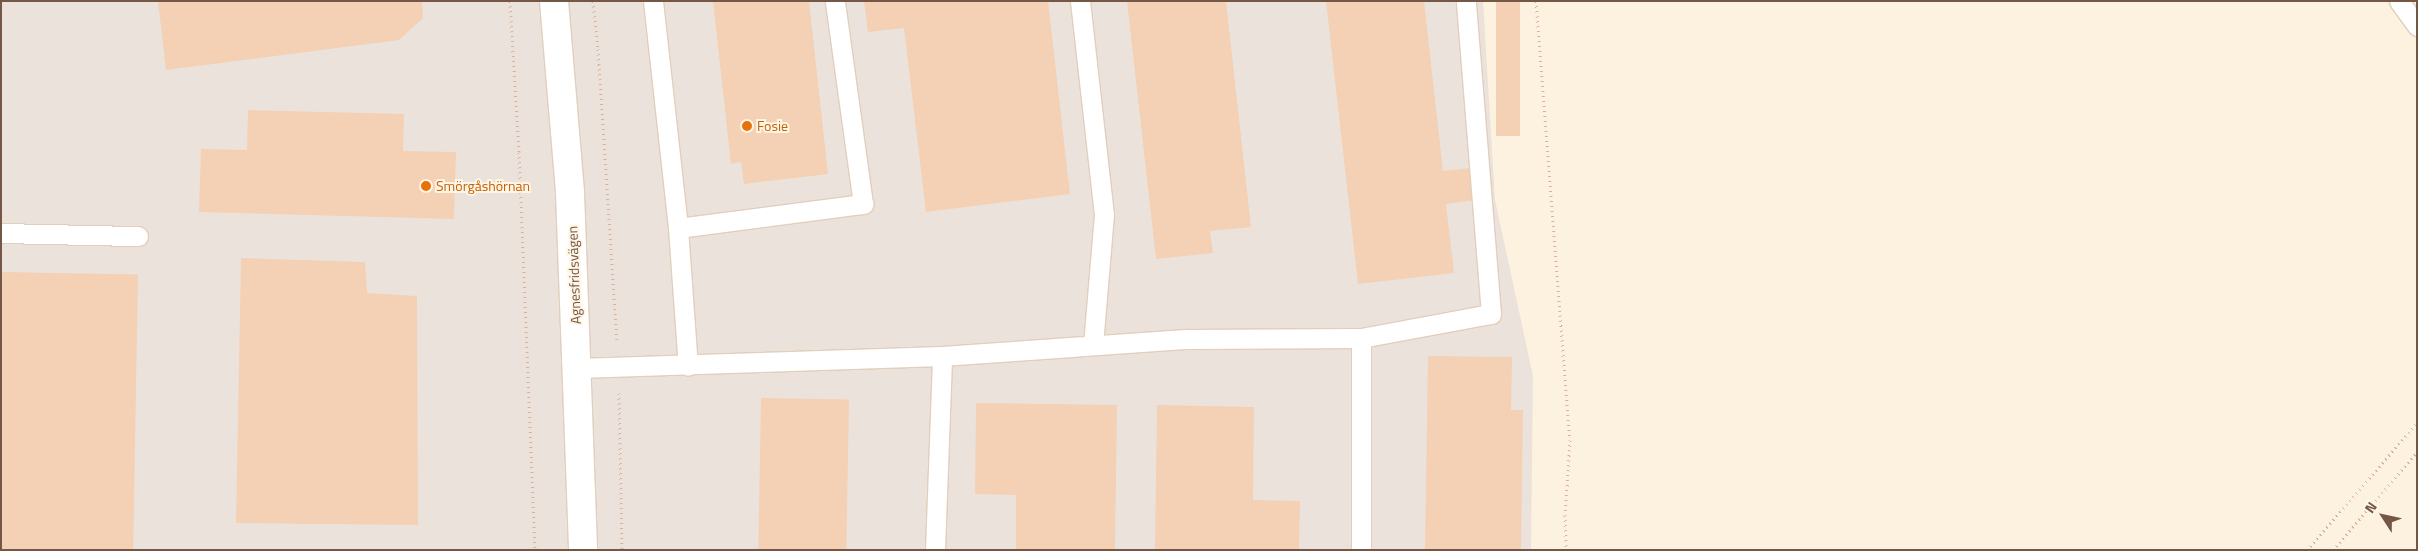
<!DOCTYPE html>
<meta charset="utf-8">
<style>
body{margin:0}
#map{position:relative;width:2418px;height:551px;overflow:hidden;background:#fdf2df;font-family:"Titillium Web",sans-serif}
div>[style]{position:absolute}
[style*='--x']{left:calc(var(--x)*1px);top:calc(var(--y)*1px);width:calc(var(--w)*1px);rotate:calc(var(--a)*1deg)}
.industrial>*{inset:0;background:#ebe3db}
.building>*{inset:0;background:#f4d0b5;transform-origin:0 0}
.path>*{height:3px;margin-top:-1.5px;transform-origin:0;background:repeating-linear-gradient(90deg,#d8b399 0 1px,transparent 0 5px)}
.roads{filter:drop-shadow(1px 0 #e2cebb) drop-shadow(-1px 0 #e2cebb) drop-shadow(0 1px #e2cebb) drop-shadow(0 -1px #e2cebb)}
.lane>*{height:19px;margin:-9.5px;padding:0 9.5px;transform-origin:9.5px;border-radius:9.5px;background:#fff}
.secondary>*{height:28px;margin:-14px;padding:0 14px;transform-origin:14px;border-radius:14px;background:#fff}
.dots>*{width:14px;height:14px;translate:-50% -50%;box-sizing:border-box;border:2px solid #fff6e6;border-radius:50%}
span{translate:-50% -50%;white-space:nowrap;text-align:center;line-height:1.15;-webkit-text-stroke:4px #fff6e6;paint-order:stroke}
.food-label{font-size:14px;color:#c56008}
.left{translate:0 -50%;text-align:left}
.street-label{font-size:14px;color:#755746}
.frame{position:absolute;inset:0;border:2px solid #755746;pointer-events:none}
.north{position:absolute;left:2358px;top:491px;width:50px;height:50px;-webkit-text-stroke:4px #fff6e6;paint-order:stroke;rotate:305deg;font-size:14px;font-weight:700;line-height:20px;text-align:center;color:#755746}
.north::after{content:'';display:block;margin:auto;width:18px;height:22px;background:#755746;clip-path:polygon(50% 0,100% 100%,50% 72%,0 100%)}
</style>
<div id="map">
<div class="industrial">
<div style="clip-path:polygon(1px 1px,1483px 1px,1495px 200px,1533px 376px,1531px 550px,1px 550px)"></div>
</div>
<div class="building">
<div style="clip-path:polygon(158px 1px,422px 1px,423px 18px,399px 40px,166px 70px)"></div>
<div style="clip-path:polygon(713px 1px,809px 1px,828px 174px,744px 184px,741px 162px,731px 164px)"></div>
<div style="clip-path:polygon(864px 1px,1048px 1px,1070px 194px,926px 212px,904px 28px,868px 32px)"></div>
<div style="clip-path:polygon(1127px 1px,1226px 1px,1251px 227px,1210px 231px,1213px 253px,1156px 259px)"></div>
<div style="clip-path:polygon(1326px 1px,1424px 1px,1443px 171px,1471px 168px,1475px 200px,1446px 204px,1454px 273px,1358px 284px)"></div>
<div style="left:1496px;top:1px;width:24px;height:135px"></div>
<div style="clip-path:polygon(248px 110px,404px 114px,403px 151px,456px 152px,454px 219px,199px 212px,201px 149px,247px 150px)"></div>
<div style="clip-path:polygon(241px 258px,365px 262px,367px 293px,417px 296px,418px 525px,236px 523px)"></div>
<div style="left:1px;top:272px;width:137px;height:278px;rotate:1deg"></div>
<div style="clip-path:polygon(1428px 356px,1512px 357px,1511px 410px,1523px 410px,1521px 550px,1425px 550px)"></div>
<div style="left:761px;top:398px;width:88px;height:152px;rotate:1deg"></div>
<div style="clip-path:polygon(976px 403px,1117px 405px,1115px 550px,1016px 550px,1016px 495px,975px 494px)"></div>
<div style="clip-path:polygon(1157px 405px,1254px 407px,1253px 500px,1300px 501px,1299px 550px,1155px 550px)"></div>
</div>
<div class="path">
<div style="--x:510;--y:1;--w:151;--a:86.6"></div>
<div style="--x:519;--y:152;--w:398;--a:87.7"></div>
<div style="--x:593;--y:1;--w:48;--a:84.1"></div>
<div style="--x:598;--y:49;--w:291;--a:86.3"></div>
<div style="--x:1536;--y:1;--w:440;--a:85.6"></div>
<div style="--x:1570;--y:440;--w:75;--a:93.8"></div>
<div style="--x:1565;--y:515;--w:35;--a:88"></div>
<div style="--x:619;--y:393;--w:157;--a:88.9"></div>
<div style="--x:2307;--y:550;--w:168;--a:-49.1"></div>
<div style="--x:2333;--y:550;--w:129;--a:-49.4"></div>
</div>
<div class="roads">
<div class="lane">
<div style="--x:653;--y:1;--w:228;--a:83.7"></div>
<div style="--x:678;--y:228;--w:138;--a:85.9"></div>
<div style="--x:1080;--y:1;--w:214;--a:83.6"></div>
<div style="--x:1104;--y:214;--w:131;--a:94.8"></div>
<div style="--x:2399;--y:1;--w:31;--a:54"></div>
<div style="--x:678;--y:228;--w:187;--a:-7.4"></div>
<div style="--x:863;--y:204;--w:205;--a:-97.9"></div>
<div style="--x:1;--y:233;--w:137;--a:1.3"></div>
<div style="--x:1361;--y:338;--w:132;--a:-10.5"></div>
<div style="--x:1491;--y:314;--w:314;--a:-94.6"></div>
<div style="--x:578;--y:368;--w:364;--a:-1.9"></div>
<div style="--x:942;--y:356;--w:247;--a:-4"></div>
<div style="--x:1188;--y:339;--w:173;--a:-0.3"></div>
<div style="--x:1361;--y:338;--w:212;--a:90"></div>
<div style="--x:935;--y:550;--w:194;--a:-87.9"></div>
</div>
<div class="secondary">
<div style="--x:554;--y:1;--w:193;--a:85.2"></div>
<div style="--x:570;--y:193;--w:357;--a:87.9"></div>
</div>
</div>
<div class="dots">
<div style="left:747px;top:126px;background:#e8710a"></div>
<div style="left:426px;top:186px;background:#e8710a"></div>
</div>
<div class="food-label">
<span class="left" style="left:757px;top:126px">Fosie</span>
<span class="left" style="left:436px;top:186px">Smörgåshörnan</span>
</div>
<div class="street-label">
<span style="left:574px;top:275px;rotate:-92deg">Agnesfridsvägen</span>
</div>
<div class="frame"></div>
<div class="north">N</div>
</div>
